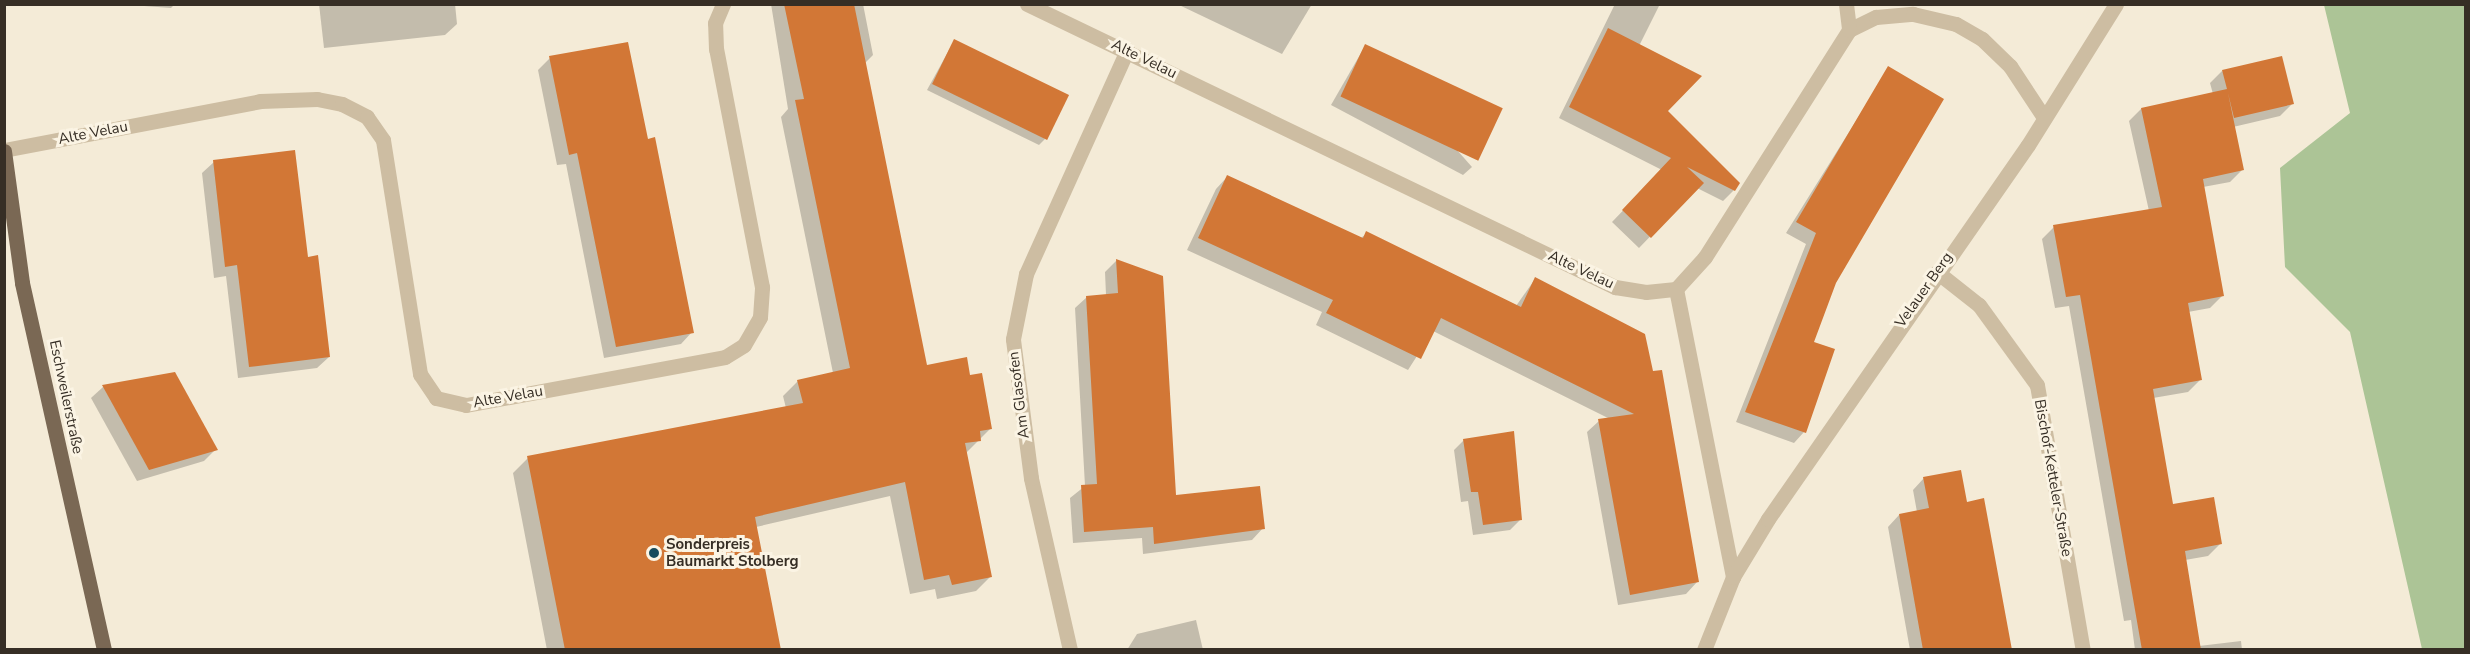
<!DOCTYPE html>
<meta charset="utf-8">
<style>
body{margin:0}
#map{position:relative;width:2470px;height:654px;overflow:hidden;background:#f4ebd7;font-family:"Nunito Sans",sans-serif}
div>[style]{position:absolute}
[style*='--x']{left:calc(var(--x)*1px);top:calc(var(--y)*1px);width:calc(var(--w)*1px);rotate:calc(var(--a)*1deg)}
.green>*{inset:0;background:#acc496}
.shadow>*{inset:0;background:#0003}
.building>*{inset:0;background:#d27736;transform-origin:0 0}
.minor>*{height:15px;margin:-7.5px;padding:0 7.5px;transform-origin:7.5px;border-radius:7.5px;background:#cdbda2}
.major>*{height:15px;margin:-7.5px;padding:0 7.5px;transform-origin:7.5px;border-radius:7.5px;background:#7a6854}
.dots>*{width:16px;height:16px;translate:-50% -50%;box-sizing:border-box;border:3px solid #fbf4e4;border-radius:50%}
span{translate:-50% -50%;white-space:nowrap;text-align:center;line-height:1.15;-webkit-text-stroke:6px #fbf4e4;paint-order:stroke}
.street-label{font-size:15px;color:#362e25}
.poi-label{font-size:15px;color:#362e25;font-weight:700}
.left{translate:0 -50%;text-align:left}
.frame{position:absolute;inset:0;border:6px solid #362e25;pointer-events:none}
</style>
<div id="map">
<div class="green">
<div style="clip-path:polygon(2324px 5px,2465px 5px,2465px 649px,2422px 649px,2350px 332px,2285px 267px,2280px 168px,2350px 113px)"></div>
</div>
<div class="shadow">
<div style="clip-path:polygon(117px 4px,175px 4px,171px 8px)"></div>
<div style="clip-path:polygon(319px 4px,455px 4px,457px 24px,445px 35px,324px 48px)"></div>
<div style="clip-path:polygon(771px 4px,863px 4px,873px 55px,864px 64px,925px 367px,969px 376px,990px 429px,965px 454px,991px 576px,976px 591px,937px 599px,935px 589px,910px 594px,890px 496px,756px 527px,780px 650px,547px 650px,513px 473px,528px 458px,786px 408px,783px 396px,798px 381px,833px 373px,781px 117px,788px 109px)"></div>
<div style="clip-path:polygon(1177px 4px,1312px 4px,1282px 54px)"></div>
<div style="clip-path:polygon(1615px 4px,1660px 4px,1639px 46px,1666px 111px,1734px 190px,1723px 201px,1697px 188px,1639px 248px,1612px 222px,1662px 170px,1559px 118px)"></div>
<div style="clip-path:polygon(954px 41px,1045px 139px,1039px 145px,927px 90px)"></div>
<div style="clip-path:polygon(1365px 46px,1472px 167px,1463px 175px,1331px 105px)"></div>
<div style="clip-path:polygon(550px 58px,646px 141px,692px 332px,681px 344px,604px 358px,566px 164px,557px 165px,538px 70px)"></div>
<div style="clip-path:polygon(1889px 68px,1834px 283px,1812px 343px,1804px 432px,1794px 443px,1736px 422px,1806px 244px,1786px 233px)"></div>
<div style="clip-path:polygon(2222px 71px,2292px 104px,2280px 116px,2233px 127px,2242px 170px,2230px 182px,2203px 187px,2222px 296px,2210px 308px,2188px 312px,2200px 380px,2188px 392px,2153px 398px,2172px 506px,2220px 544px,2208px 556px,2185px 560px,2199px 646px,2241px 641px,2242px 650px,2135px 650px,2131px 620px,2124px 621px,2069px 306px,2055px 308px,2042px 239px,2054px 227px,2149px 211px,2129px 121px,2141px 109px,2213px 94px,2210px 83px)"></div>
<div style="clip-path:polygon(214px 162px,307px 259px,329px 357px,317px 368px,238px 378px,226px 276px,214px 278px,202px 173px)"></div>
<div style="clip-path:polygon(1227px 177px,1361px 238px,1367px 233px,1516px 306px,1535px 279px,1644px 335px,1697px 582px,1686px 594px,1618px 605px,1587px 432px,1599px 421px,1610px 419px,1433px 331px,1408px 370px,1316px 325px,1322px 312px,1187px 250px,1216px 189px)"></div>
<div style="clip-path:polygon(1116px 261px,1161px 277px,1174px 497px,1263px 528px,1252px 540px,1143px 554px,1142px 538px,1073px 543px,1070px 498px,1085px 486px,1075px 308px,1087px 297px,1106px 295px,1105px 272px)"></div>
<div style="clip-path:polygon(174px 374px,216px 449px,204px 461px,137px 481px,91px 398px,103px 387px)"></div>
<div style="clip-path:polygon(1512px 433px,1520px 520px,1510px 530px,1473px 535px,1468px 501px,1461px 502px,1454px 450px,1464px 440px)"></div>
<div style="clip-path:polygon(1924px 478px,2011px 650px,1910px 650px,1888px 527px,1899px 515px,1917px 512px,1913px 490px)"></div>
<div style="clip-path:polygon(1196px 620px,1203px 650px,1127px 650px,1137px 634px)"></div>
</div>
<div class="building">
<div style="clip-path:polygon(784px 4px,854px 4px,927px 365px,967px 357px,970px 375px,982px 373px,992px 429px,980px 431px,981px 441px,965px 443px,992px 577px,952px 585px,949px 575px,924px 580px,905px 482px,755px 517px,781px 650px,565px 650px,527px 456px,803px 403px,797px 380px,850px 368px,795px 100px,804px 99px)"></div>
<div style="clip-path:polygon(1608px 28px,1702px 76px,1668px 111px,1740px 183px,1735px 191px,1687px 167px,1704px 183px,1651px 238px,1622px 210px,1671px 158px,1569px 107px)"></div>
<div style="left:954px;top:39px;width:128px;height:50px;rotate:26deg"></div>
<div style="clip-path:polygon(628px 42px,648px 139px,655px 137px,694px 333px,616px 347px,577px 153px,569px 155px,549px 56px)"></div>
<div style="left:1365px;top:44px;width:152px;height:58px;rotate:25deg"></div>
<div style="clip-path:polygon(2282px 56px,2294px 104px,2234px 118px,2228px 93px,2244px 170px,2203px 179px,2224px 296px,2188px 303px,2202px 380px,2153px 389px,2173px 504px,2214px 497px,2222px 544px,2185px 551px,2201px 650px,2142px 650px,2080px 295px,2066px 297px,2053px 225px,2162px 207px,2141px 108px,2227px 89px,2222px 70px)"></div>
<div style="clip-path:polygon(1888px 66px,1944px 99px,1836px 283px,1814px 342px,1835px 349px,1806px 433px,1745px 412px,1816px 233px,1796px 222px)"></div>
<div style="clip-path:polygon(295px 150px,308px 257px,318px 255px,330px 357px,249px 367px,237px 265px,225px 267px,213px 160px)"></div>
<div style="clip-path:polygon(1227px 175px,1363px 238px,1366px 231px,1521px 307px,1535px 277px,1645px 334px,1653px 371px,1662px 370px,1699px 582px,1630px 595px,1598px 419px,1634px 414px,1441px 318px,1421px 359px,1326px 313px,1333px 300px,1198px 238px)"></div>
<div style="clip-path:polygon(1116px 259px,1163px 276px,1176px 495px,1260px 486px,1265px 529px,1154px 544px,1153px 527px,1084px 532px,1081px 485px,1097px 484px,1086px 296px,1118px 293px)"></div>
<div style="clip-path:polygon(175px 372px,218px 450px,149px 470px,102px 385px)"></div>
<div style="clip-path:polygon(1514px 431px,1522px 520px,1483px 525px,1478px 492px,1471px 492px,1463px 439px)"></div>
<div style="clip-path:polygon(1961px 470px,1967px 502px,1984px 498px,2012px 650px,1923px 650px,1899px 514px,1929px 508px,1923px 477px)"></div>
</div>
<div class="minor">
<div style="--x:1027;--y:4;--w:653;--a:25.7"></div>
<div style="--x:1615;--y:287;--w:31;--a:9"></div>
<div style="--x:1646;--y:292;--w:30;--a:-6"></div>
<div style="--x:1676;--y:289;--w:43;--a:-47.8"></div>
<div style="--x:1705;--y:257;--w:269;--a:-57.6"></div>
<div style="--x:1849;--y:30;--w:30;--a:-26"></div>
<div style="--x:1876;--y:17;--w:37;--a:-5"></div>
<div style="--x:1913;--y:14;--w:44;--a:13.1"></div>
<div style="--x:1956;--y:24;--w:30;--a:30"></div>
<div style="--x:1982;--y:39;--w:39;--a:44"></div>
<div style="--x:2010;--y:66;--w:60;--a:56.6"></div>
<div style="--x:1846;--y:4;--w:26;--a:83"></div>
<div style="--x:4;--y:150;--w:261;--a:-10.8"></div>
<div style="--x:260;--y:101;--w:57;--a:-2"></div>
<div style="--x:317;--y:99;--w:25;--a:11"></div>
<div style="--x:342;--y:104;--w:28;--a:27"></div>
<div style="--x:367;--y:117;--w:28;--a:55"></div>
<div style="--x:383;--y:140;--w:237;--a:81"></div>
<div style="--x:420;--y:374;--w:29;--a:56"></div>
<div style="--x:436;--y:398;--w:31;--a:13"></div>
<div style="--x:466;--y:405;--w:263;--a:-10.5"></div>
<div style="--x:725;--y:357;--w:22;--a:-32"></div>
<div style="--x:744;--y:345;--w:32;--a:-60"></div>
<div style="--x:760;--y:317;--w:30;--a:-86"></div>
<div style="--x:762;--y:287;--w:242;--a:-100.9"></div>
<div style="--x:716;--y:49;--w:26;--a:-92"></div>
<div style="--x:715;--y:23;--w:21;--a:-67"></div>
<div style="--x:1937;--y:272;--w:53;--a:38.2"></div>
<div style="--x:1979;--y:305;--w:99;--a:54.1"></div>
<div style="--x:2037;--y:385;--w:269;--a:80.2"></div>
<div style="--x:1676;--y:289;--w:294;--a:78.8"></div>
<div style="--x:1070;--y:650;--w:176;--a:-102.8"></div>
<div style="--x:1031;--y:478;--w:140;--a:-97.4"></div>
<div style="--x:1013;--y:339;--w:66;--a:-78.7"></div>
<div style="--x:1026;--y:274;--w:246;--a:-65.7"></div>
<div style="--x:1704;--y:650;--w:79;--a:-68.3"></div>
<div style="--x:1733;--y:577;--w:68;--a:-58.9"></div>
<div style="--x:1768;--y:519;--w:455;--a:-55.2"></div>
<div style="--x:2028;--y:145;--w:166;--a:-58"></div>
</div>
<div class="major">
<div style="--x:4;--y:151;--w:133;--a:82.2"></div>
<div style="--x:22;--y:283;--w:376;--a:77.4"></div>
</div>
<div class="dots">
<div style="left:654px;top:553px;background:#174b5c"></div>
</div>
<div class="street-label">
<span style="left:1144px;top:59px;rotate:26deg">Alte Velau</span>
<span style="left:93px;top:133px;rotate:-11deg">Alte Velau</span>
<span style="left:1581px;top:270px;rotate:25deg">Alte Velau</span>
<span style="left:1924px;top:290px;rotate:-55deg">Velauer Berg</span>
<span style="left:1019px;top:395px;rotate:-97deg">Am Glasofen</span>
<span style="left:66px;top:397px;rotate:78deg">Eschweilerstraße</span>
<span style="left:508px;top:397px;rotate:-10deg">Alte Velau</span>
<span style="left:2053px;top:478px;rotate:80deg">Bischof-Ketteler-Straße</span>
</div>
<div class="poi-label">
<span class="left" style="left:666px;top:553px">Sonderpreis<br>Baumarkt Stolberg</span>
</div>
<div class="frame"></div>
</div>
